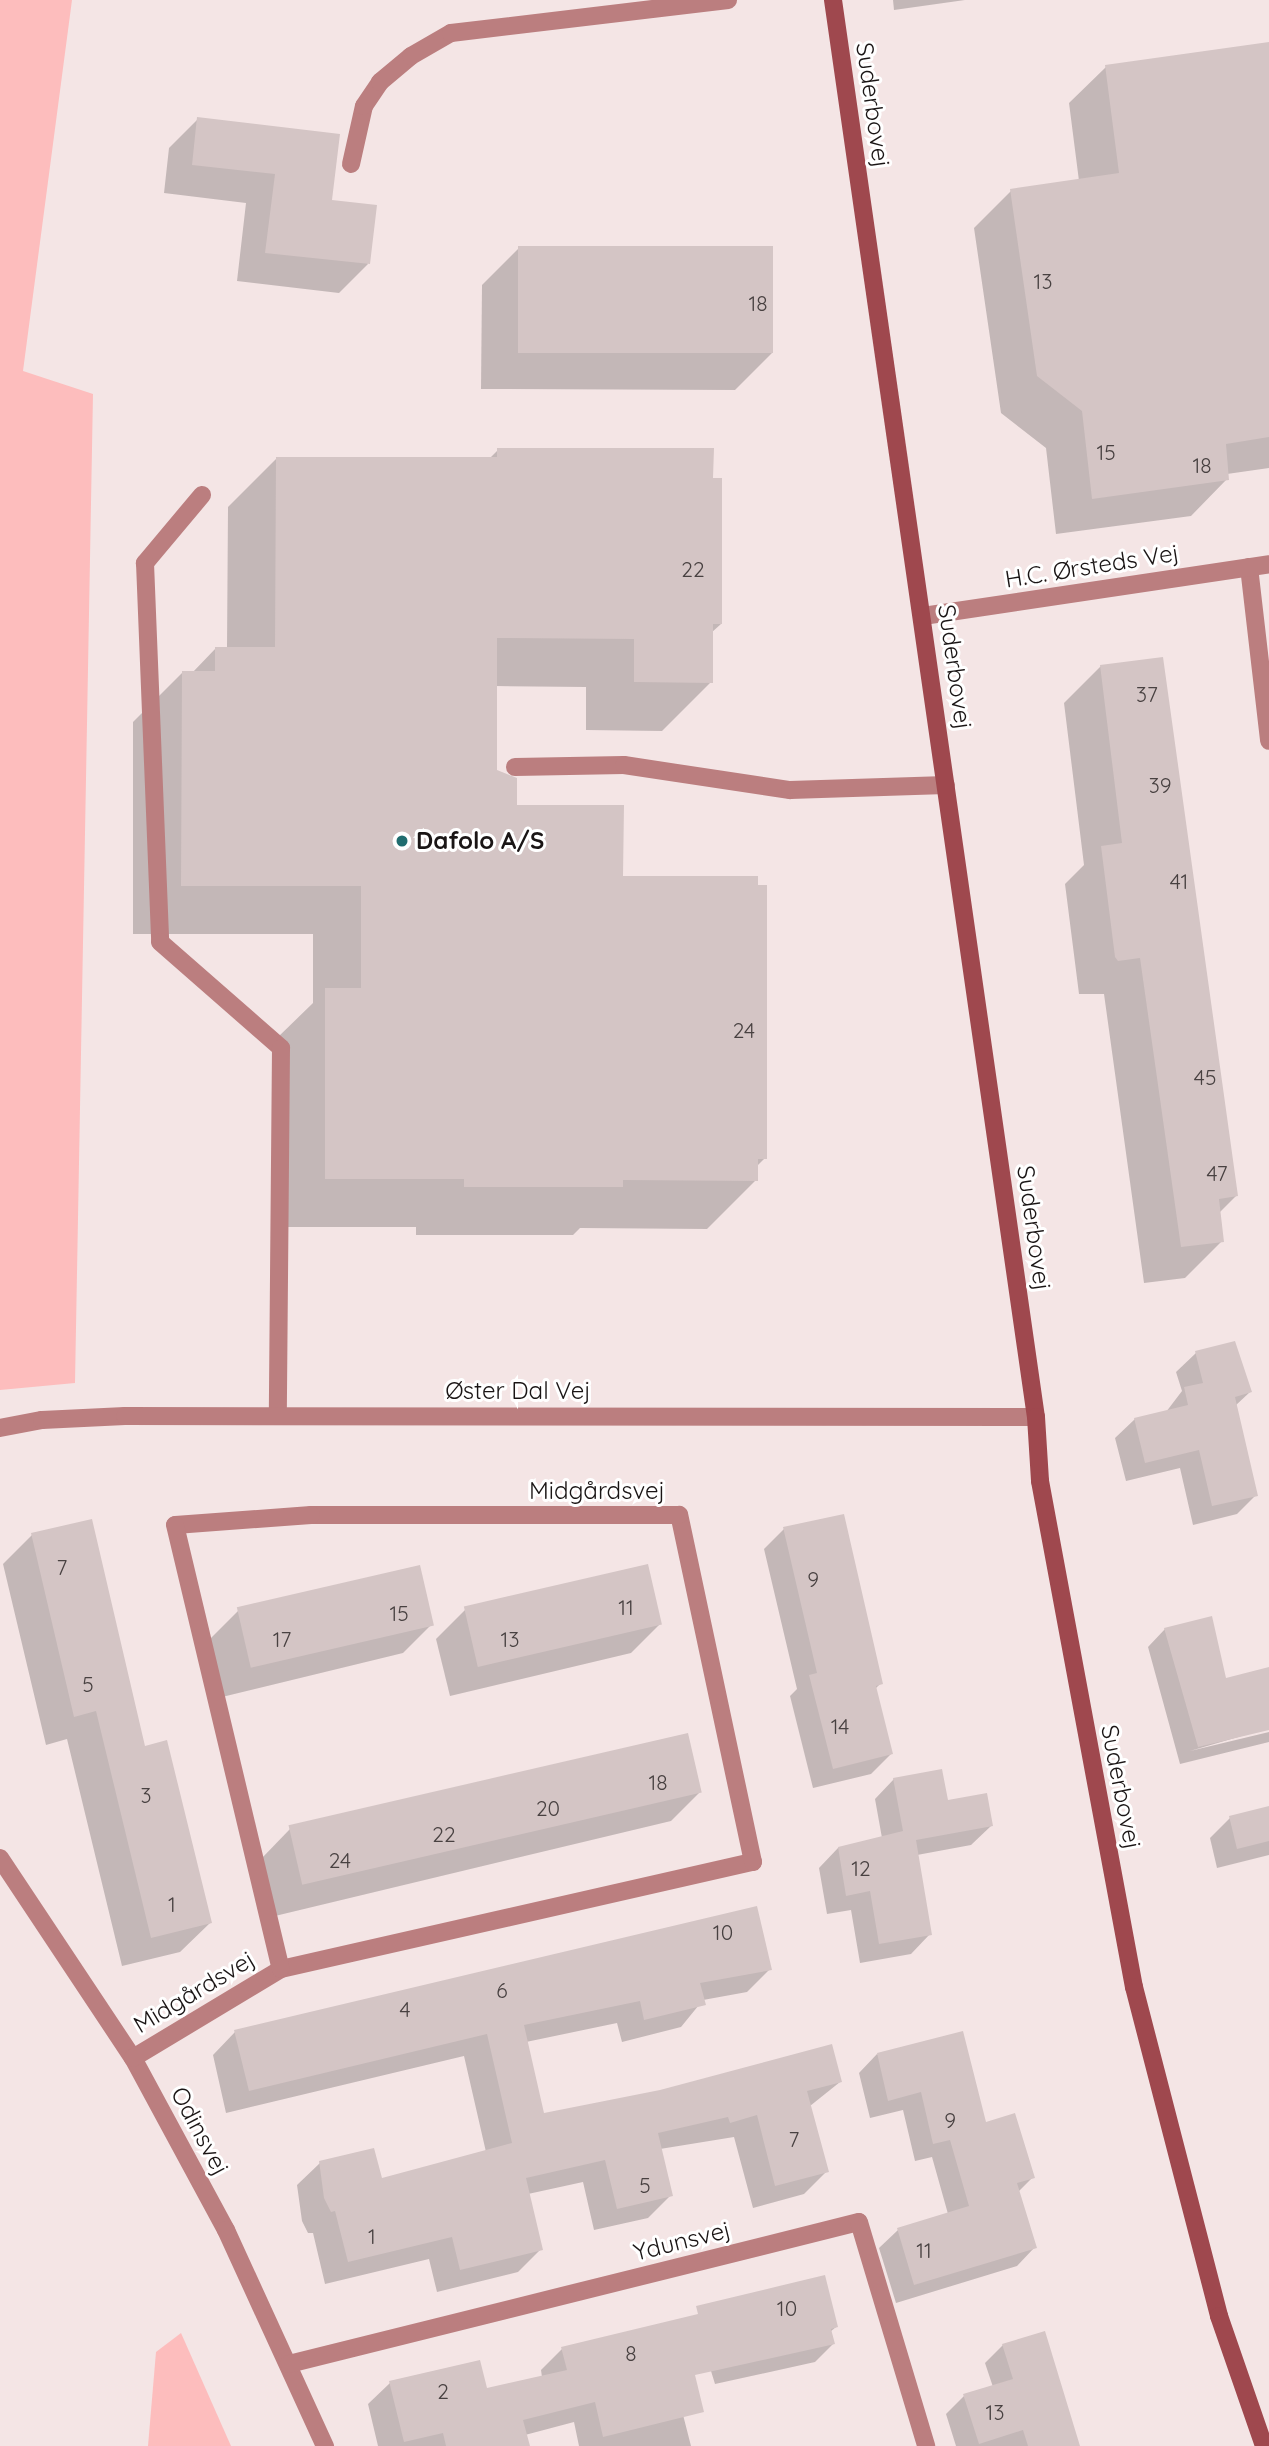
<!DOCTYPE html>
<meta charset="utf-8">
<style>
body{margin:0}
#map{position:relative;width:1269px;height:2446px;overflow:hidden;background:#f4e5e5;font-family:Quicksand,sans-serif}
div>[style]{position:absolute}
[style*='--x']{left:calc(var(--x)*1px);top:calc(var(--y)*1px);width:calc(var(--w)*1px);rotate:calc(var(--a)*1deg)}
.green>*{inset:0;background:#fdbdbd}
.shadow>*{inset:0;background:#0003}
.building>*{inset:0;background:#d4c5c5;transform-origin:0 0}
.lane>*{height:18px;margin:-9px;padding:0 9px;transform-origin:9px;border-radius:9px;background:#bb7e7f}
.street>*{height:18px;margin:-9px;padding:0 9px;transform-origin:9px;border-radius:9px;background:#bb7e7f}
.secondary>*{height:18px;margin:-9px;padding:0 9px;transform-origin:9px;border-radius:9px;background:#9f484e}
.dots>*{width:19px;height:19px;translate:-50% -50%;box-sizing:border-box;border:4px solid #fff;border-radius:50%}
span{translate:-50% -50%;white-space:nowrap;text-align:center;line-height:1.15;-webkit-text-stroke:6px #fff;paint-order:stroke}
.number-label{font-size:21px;color:#484141}
.number-label span{-webkit-text-stroke-width:0}
.street-label{font-size:24px;color:#1a1515}
.poi-label{font-size:24px;color:#1a1515;font-weight:700}
.left{translate:0 -50%;text-align:left}
</style>
<div id="map">
<div class="green">
<div style="clip-path:polygon(0 0,72px 0,23px 371px,93px 394px,75px 1383px,0 1390px)"></div>
<div style="clip-path:polygon(181px 2333px,231px 2446px,148px 2446px,156px 2352px)"></div>
</div>
<div class="shadow">
<div style="clip-path:polygon(893px 0,965px 0,894px 10px)"></div>
<div style="clip-path:polygon(1269px 44px,1269px 468px,1227px 474px,1227px 479px,1191px 516px,1056px 534px,1046px 448px,1001px 413px,974px 228px,1011px 191px,1079px 181px,1069px 103px,1106px 67px)"></div>
<div style="clip-path:polygon(198px 119px,330px 202px,368px 264px,339px 293px,237px 281px,246px 203px,164px 193px,169px 148px)"></div>
<div style="clip-path:polygon(519px 248px,772px 353px,735px 390px,481px 389px,482px 285px)"></div>
<div style="clip-path:polygon(498px 450px,712px 480px,721px 624px,711px 633px,711px 682px,662px 731px,586px 730px,586px 687px,495px 686px,495px 771px,515px 807px,622px 878px,765px 1158px,756px 1167px,756px 1180px,707px 1229px,580px 1228px,573px 1235px,416px 1235px,416px 1227px,276px 1227px,277px 1038px,313px 1003px,313px 934px,133px 934px,133px 722px,182px 673px,192px 673px,216px 648px,227px 648px,228px 507px,277px 458px,490px 458px)"></div>
<div style="clip-path:polygon(1101px 666px,1236px 1196px,1219px 1213px,1222px 1241px,1185px 1278px,1144px 1283px,1104px 994px,1079px 994px,1065px 884px,1084px 865px,1064px 703px)"></div>
<div style="clip-path:polygon(1196px 1353px,1250px 1392px,1235px 1406px,1256px 1495px,1237px 1514px,1193px 1525px,1180px 1468px,1126px 1481px,1115px 1438px,1135px 1419px,1166px 1412px,1182px 1391px,1176px 1372px)"></div>
<div style="clip-path:polygon(784px 1529px,881px 1683px,875px 1689px,891px 1754px,871px 1774px,813px 1788px,790px 1696px,797px 1689px,764px 1549px)"></div>
<div style="clip-path:polygon(32px 1535px,144px 1748px,210px 1923px,180px 1952px,122px 1966px,67px 1739px,46px 1745px,3px 1564px)"></div>
<div style="clip-path:polygon(465px 1610px,660px 1624px,631px 1653px,450px 1696px,436px 1639px)"></div>
<div style="clip-path:polygon(238px 1611px,432px 1624px,403px 1653px,222px 1697px,209px 1640px)"></div>
<div style="clip-path:polygon(1165px 1629px,1225px 1680px,1269px 1669px,1269px 1728px,1190px 1751px,1269px 1732px,1269px 1742px,1180px 1764px,1148px 1647px)"></div>
<div style="clip-path:polygon(894px 1779px,991px 1826px,971px 1845px,917px 1855px,930px 1934px,911px 1954px,860px 1963px,851px 1910px,827px 1914px,819px 1868px,838px 1848px,882px 1838px,875px 1799px)"></div>
<div style="clip-path:polygon(700px 1792px,671px 1821px,275px 1916px,261px 1859px,290px 1829px)"></div>
<div style="clip-path:polygon(1269px 1808px,1269px 1855px,1217px 1868px,1210px 1838px,1230px 1818px)"></div>
<div style="clip-path:polygon(770px 1969px,747px 1992px,703px 2000px,681px 2027px,622px 2042px,617px 2023px,526px 2042px,543px 2115px,840px 2082px,810px 2106px,827px 2171px,804px 2194px,753px 2208px,734px 2137px,660px 2149px,671px 2195px,648px 2218px,594px 2230px,583px 2182px,528px 2194px,541px 2249px,518px 2272px,437px 2292px,429px 2259px,325px 2284px,313px 2233px,308px 2233px,302px 2221px,297px 2185px,320px 2163px,380px 2180px,486px 2152px,464px 2056px,226px 2113px,213px 2055px,235px 2032px)"></div>
<div style="clip-path:polygon(877px 2054px,984px 2124px,1033px 2177px,1018px 2192px,1035px 2247px,1017px 2266px,896px 2303px,879px 2248px,898px 2230px,948px 2214px,932px 2157px,915px 2161px,903px 2110px,870px 2118px,859px 2073px)"></div>
<div style="clip-path:polygon(696px 2322px,836px 2327px,830px 2332px,833px 2344px,815px 2362px,715px 2384px)"></div>
<div style="clip-path:polygon(660px 2325px,691px 2446px,579px 2446px,574px 2422px,525px 2435px,528px 2446px,378px 2446px,368px 2404px,390px 2383px,486px 2390px,542px 2377px,541px 2370px,562px 2349px)"></div>
<div style="clip-path:polygon(1003px 2345px,1078px 2446px,956px 2446px,946px 2414px,964px 2396px,993px 2387px,985px 2363px)"></div>
</div>
<div class="building">
<div style="clip-path:polygon(1269px 42px,1269px 437px,1226px 444px,1229px 480px,1092px 499px,1082px 411px,1037px 376px,1010px 189px,1119px 173px,1105px 65px)"></div>
<div style="clip-path:polygon(197px 117px,340px 134px,332px 200px,377px 205px,370px 264px,265px 253px,275px 174px,192px 165px)"></div>
<div style="left:518px;top:246px;width:255px;height:107px"></div>
<div style="clip-path:polygon(497px 448px,714px 448px,713px 478px,722px 478px,722px 624px,713px 624px,713px 683px,634px 682px,634px 639px,497px 638px,497px 770px,517px 778px,517px 805px,624px 805px,623px 876px,758px 876px,758px 885px,767px 885px,767px 1159px,758px 1159px,758px 1181px,623px 1180px,623px 1187px,464px 1187px,464px 1179px,325px 1179px,325px 988px,361px 988px,361px 886px,181px 886px,182px 671px,215px 671px,215px 647px,275px 647px,276px 457px,497px 457px)"></div>
<div style="clip-path:polygon(1163px 657px,1238px 1196px,1219px 1199px,1224px 1242px,1181px 1247px,1140px 958px,1118px 961px,1115px 957px,1101px 846px,1122px 843px,1100px 665px)"></div>
<div style="clip-path:polygon(1235px 1341px,1252px 1392px,1235px 1397px,1258px 1496px,1212px 1506px,1199px 1450px,1145px 1463px,1134px 1418px,1188px 1405px,1184px 1387px,1203px 1383px,1195px 1351px)"></div>
<div style="clip-path:polygon(844px 1514px,883px 1684px,876px 1686px,893px 1754px,833px 1769px,809px 1675px,817px 1673px,783px 1527px)"></div>
<div style="clip-path:polygon(92px 1519px,145px 1746px,167px 1740px,212px 1923px,151px 1938px,96px 1711px,74px 1717px,31px 1533px)"></div>
<div style="left:648px;top:1564px;width:62px;height:189px;rotate:77deg"></div>
<div style="left:420px;top:1565px;width:62px;height:188px;rotate:77deg"></div>
<div style="clip-path:polygon(1212px 1616px,1226px 1678px,1269px 1667px,1269px 1730px,1198px 1747px,1164px 1628px)"></div>
<div style="left:688px;top:1733px;width:61px;height:410px;rotate:77deg"></div>
<div style="clip-path:polygon(942px 1769px,948px 1800px,987px 1793px,993px 1826px,916px 1840px,932px 1935px,879px 1944px,870px 1891px,846px 1896px,838px 1847px,903px 1831px,893px 1778px)"></div>
<div style="clip-path:polygon(1269px 1806px,1269px 1841px,1237px 1849px,1229px 1816px)"></div>
<div style="clip-path:polygon(757px 1906px,772px 1970px,700px 1983px,706px 2005px,644px 2020px,640px 2001px,524px 2025px,544px 2113px,660px 2090px,832px 2044px,842px 2082px,807px 2091px,829px 2172px,775px 2186px,757px 2115px,730px 2123px,728px 2117px,658px 2133px,673px 2196px,617px 2209px,605px 2160px,526px 2178px,543px 2250px,460px 2270px,452px 2237px,348px 2262px,335px 2211px,331px 2212px,324px 2198px,319px 2161px,374px 2148px,382px 2178px,512px 2143px,487px 2034px,249px 2091px,234px 2030px)"></div>
<div style="clip-path:polygon(963px 2031px,986px 2122px,1015px 2113px,1035px 2178px,1017px 2183px,1037px 2248px,914px 2285px,897px 2228px,969px 2206px,950px 2140px,933px 2144px,921px 2092px,888px 2101px,877px 2053px)"></div>
<div style="clip-path:polygon(825px 2275px,838px 2327px,831px 2329px,835px 2344px,695px 2375px,704px 2412px,603px 2437px,595px 2402px,523px 2420px,530px 2446px,446px 2446px,443px 2433px,404px 2442px,389px 2381px,480px 2360px,487px 2388px,567px 2370px,561px 2347px,698px 2314px,696px 2306px)"></div>
<div style="clip-path:polygon(1045px 2331px,1080px 2446px,1028px 2446px,1023px 2430px,979px 2444px,963px 2394px,1013px 2379px,1002px 2344px)"></div>
</div>
<div class="lane">
<div style="--x:351;--y:164;--w:59;--a:-77.4"></div>
<div style="--x:364;--y:106;--w:29;--a:-56"></div>
<div style="--x:380;--y:82;--w:40;--a:-40"></div>
<div style="--x:411;--y:56;--w:46;--a:-29.9"></div>
<div style="--x:451;--y:33;--w:279;--a:-6.8"></div>
<div style="--x:202;--y:495;--w:89;--a:130"></div>
<div style="--x:145;--y:563;--w:379;--a:87.7"></div>
<div style="--x:160;--y:942;--w:161;--a:41.2"></div>
<div style="--x:281;--y:1048;--w:367;--a:90.5"></div>
<div style="--x:1249;--y:567;--w:175;--a:83.4"></div>
<div style="--x:515;--y:767;--w:109;--a:-1.1"></div>
<div style="--x:624;--y:765;--w:168;--a:8.6"></div>
<div style="--x:790;--y:790;--w:156;--a:-1.8"></div>
</div>
<div class="street">
<div style="--x:923;--y:616;--w:350;--a:-8.5"></div>
<div style="--x:0;--y:1428;--w:43;--a:-10.8"></div>
<div style="--x:42;--y:1420;--w:83;--a:-2.8"></div>
<div style="--x:125;--y:1416;--w:911;--a:0.06"></div>
<div style="--x:0;--y:1858;--w:240;--a:56.4"></div>
<div style="--x:133;--y:2058;--w:196;--a:61.6"></div>
<div style="--x:226;--y:2230;--w:238;--a:65.4"></div>
<div style="--x:133;--y:2058;--w:173;--a:-31"></div>
<div style="--x:281;--y:1969;--w:484;--a:-12.8"></div>
<div style="--x:753;--y:1862;--w:355;--a:-102"></div>
<div style="--x:679;--y:1515;--w:368;--a:180"></div>
<div style="--x:311;--y:1515;--w:136;--a:175.8"></div>
<div style="--x:175;--y:1525;--w:456;--a:76.6"></div>
<div style="--x:289;--y:2364;--w:587;--a:-13.99"></div>
<div style="--x:859;--y:2222;--w:234;--a:73.3"></div>
</div>
<div class="secondary">
<div style="--x:833;--y:0;--w:1431;--a:81.85"></div>
<div style="--x:1036;--y:1417;--w:64;--a:86.4"></div>
<div style="--x:1040;--y:1481;--w:515;--a:79.48"></div>
<div style="--x:1134;--y:1987;--w:340;--a:75.5"></div>
<div style="--x:1219;--y:2316;--w:138;--a:70.9"></div>
</div>
<div class="dots">
<div style="left:402px;top:841px;background:#206c6f"></div>
</div>
<div class="number-label">
<span style="left:1043px;top:281px">13</span>
<span style="left:758px;top:303px">18</span>
<span style="left:1106px;top:452px">15</span>
<span style="left:1202px;top:465px">18</span>
<span style="left:693px;top:569px">22</span>
<span style="left:1147px;top:694px">37</span>
<span style="left:1160px;top:785px">39</span>
<span style="left:1179px;top:881px">41</span>
<span style="left:744px;top:1030px">24</span>
<span style="left:1205px;top:1077px">45</span>
<span style="left:1217px;top:1173px">47</span>
<span style="left:62px;top:1567px">7</span>
<span style="left:813px;top:1579px">9</span>
<span style="left:626px;top:1607px">11</span>
<span style="left:399px;top:1613px">15</span>
<span style="left:282px;top:1639px">17</span>
<span style="left:510px;top:1639px">13</span>
<span style="left:88px;top:1684px">5</span>
<span style="left:840px;top:1726px">14</span>
<span style="left:658px;top:1782px">18</span>
<span style="left:146px;top:1795px">3</span>
<span style="left:548px;top:1808px">20</span>
<span style="left:444px;top:1834px">22</span>
<span style="left:340px;top:1860px">24</span>
<span style="left:861px;top:1868px">12</span>
<span style="left:172px;top:1904px">1</span>
<span style="left:723px;top:1932px">10</span>
<span style="left:502px;top:1990px">6</span>
<span style="left:405px;top:2009px">4</span>
<span style="left:950px;top:2120px">9</span>
<span style="left:794px;top:2139px">7</span>
<span style="left:645px;top:2185px">5</span>
<span style="left:372px;top:2236px">1</span>
<span style="left:924px;top:2250px">11</span>
<span style="left:787px;top:2308px">10</span>
<span style="left:631px;top:2353px">8</span>
<span style="left:443px;top:2391px">2</span>
<span style="left:995px;top:2412px">13</span>
</div>
<div class="street-label">
<span style="left:873px;top:105px;rotate:82deg">Suderbovej</span>
<span style="left:1092px;top:566px;rotate:-9deg">H.C. Ørsteds Vej</span>
<span style="left:955px;top:667px;rotate:82deg">Suderbovej</span>
<span style="left:1034px;top:1228px;rotate:82deg">Suderbovej</span>
<span style="left:518px;top:1391px">Øster Dal Vej</span>
<span style="left:597px;top:1491px">Midgårdsvej</span>
<span style="left:1121px;top:1787px;rotate:79deg">Suderbovej</span>
<span style="left:194px;top:1992px;rotate:-31deg">Midgårdsvej</span>
<span style="left:200px;top:2131px;rotate:62deg">Odinsvej</span>
<span style="left:682px;top:2241px;rotate:-14deg">Ydunsvej</span>
</div>
<div class="poi-label">
<span class="left" style="left:416px;top:841px">Dafolo A/S</span>
</div>
</div>
